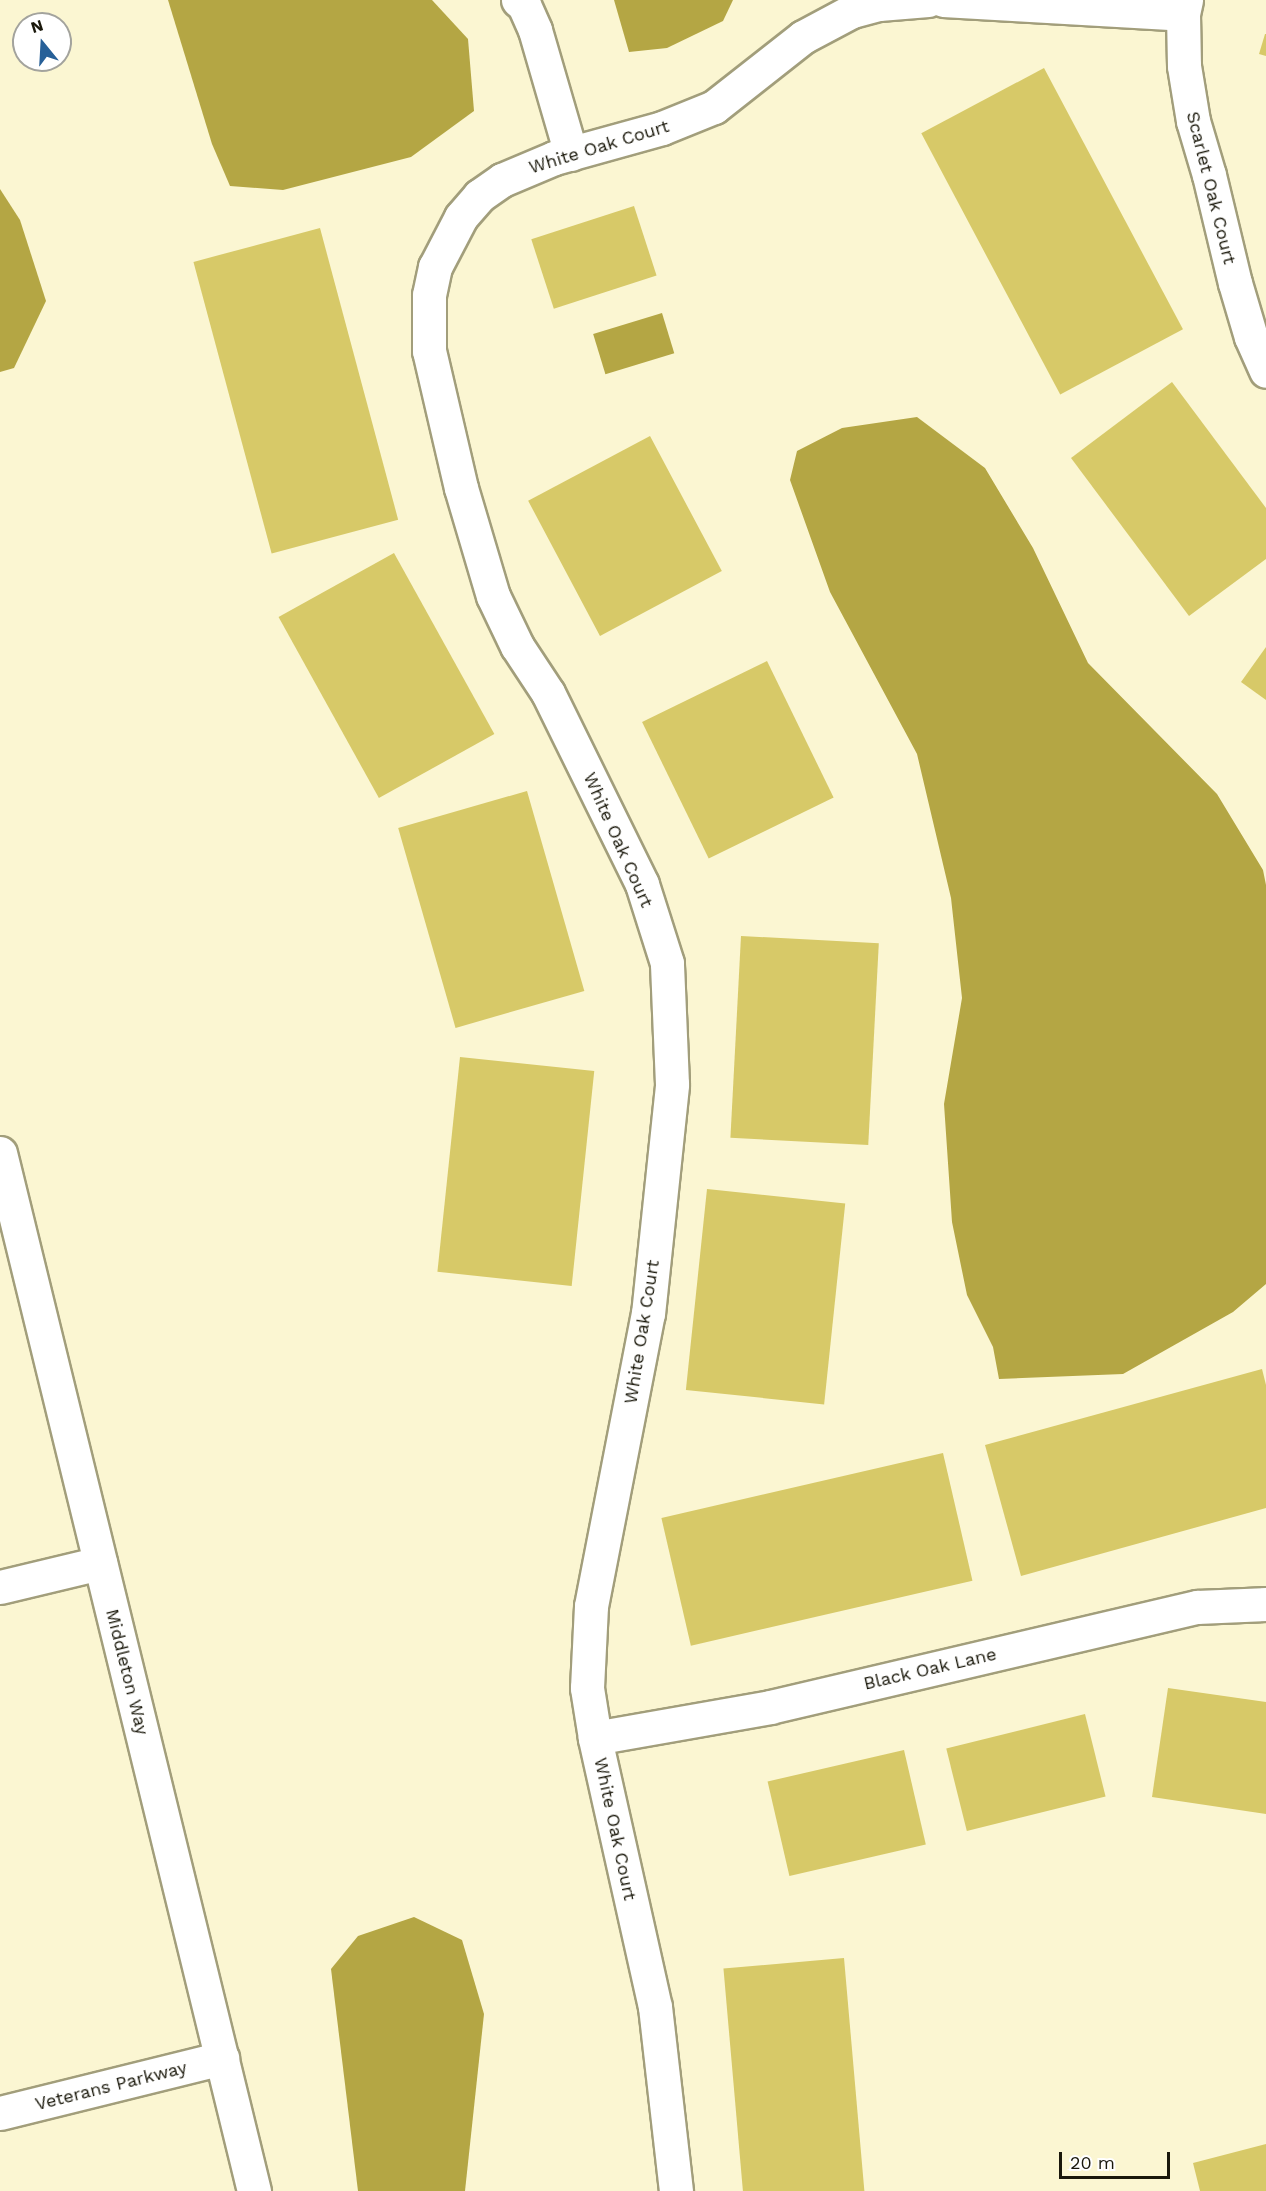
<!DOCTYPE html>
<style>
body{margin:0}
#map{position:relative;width:1266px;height:2191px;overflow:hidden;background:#fbf6d2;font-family:"Work Sans",sans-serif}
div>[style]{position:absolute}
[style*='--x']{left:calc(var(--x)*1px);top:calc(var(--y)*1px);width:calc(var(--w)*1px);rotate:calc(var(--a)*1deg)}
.water>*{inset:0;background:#b4a644;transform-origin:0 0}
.building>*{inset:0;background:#d7c968;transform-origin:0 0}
.roads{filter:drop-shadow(2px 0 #a29e7b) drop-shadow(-2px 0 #a29e7b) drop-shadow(0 2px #a29e7b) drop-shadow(0 -2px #a29e7b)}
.minor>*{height:33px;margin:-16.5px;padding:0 16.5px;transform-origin:16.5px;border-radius:16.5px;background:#fff}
span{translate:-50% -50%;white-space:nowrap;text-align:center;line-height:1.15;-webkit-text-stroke:5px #fff;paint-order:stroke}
.street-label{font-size:18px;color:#1a180b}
.north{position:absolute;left:12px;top:12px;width:60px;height:60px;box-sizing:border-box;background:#fff;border:2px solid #a3a39d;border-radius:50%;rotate:342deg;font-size:16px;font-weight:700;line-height:24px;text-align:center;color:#1a180b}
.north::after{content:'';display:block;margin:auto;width:21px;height:27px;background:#276098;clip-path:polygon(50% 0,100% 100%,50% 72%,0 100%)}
.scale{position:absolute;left:1059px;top:2152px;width:111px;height:27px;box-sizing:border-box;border:3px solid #1a180b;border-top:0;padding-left:8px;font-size:18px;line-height:21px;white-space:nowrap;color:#1a180b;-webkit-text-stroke:4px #fff;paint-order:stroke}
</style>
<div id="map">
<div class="water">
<div style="clip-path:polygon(168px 0,432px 0,468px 39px,474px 111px,411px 157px,283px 190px,230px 186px,212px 144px)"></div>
<div style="clip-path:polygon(614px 0,733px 0,723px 21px,667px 48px,629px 52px)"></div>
<div style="clip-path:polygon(0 189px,20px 220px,46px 301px,14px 368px,0 372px)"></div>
<div style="left:662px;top:313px;width:42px;height:72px;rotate:73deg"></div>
<div style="clip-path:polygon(917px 417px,985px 468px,1033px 548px,1088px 663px,1217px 794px,1263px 870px,1266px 885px,1266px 1284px,1233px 1312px,1123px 1374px,999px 1379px,993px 1347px,967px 1295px,952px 1222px,944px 1104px,962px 998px,951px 898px,917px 754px,830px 592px,790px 480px,797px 451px,842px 428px)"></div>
<div style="clip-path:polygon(414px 1917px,462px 1940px,484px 2014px,465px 2191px,358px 2191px,331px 1969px,358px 1936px)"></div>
</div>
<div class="building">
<div style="clip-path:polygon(1265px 34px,1266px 34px,1266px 56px,1259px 54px)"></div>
<div style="left:1044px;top:68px;width:296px;height:139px;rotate:62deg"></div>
<div style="left:634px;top:206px;width:73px;height:108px;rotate:72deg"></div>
<div style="left:320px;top:228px;width:302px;height:131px;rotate:75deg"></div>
<div style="clip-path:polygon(1172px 382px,1266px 508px,1266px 559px,1189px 616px,1071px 458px)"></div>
<div style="left:650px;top:436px;width:153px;height:138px;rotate:62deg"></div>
<div style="left:394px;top:553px;width:207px;height:132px;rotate:61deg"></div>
<div style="clip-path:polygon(1266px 647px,1266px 700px,1241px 682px)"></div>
<div style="left:767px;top:661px;width:152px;height:139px;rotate:64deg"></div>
<div style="left:527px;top:791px;width:208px;height:134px;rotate:74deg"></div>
<div style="left:741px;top:936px;width:138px;height:202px;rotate:3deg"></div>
<div style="left:460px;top:1057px;width:135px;height:216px;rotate:6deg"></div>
<div style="left:707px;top:1189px;width:139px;height:202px;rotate:6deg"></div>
<div style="clip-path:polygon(1262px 1369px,1266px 1385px,1266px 1508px,1021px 1576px,985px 1445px)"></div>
<div style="left:943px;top:1453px;width:131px;height:289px;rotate:77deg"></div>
<div style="clip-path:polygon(1168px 1688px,1266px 1702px,1266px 1814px,1152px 1797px)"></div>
<div style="left:1085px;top:1714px;width:85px;height:143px;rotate:76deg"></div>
<div style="left:904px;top:1750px;width:97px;height:140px;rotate:77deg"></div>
<div style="left:844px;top:1958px;width:234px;height:121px;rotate:85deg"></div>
<div style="clip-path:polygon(1266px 2144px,1266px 2191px,1200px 2191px,1193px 2163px)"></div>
</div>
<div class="roads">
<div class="minor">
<div style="--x:518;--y:0;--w:8;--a:40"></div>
<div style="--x:524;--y:5;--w:27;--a:66"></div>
<div style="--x:535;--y:30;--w:129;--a:73.8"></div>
<div style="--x:943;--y:0;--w:240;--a:3.3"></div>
<div style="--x:1186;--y:0;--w:14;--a:102"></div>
<div style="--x:1183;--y:14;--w:52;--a:88.9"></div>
<div style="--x:1184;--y:66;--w:56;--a:80.7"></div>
<div style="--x:1193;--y:121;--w:56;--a:73.5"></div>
<div style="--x:1209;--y:175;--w:111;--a:76.5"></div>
<div style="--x:1235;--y:283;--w:56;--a:73.5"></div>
<div style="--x:1251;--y:337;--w:37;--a:66"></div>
<div style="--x:0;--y:1153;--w:1069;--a:76.25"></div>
<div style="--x:0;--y:1587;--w:103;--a:-13.5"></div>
<div style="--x:595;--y:1738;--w:178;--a:-10"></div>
<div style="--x:770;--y:1707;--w:439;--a:-13.2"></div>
<div style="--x:1197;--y:1607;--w:69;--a:-2.5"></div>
<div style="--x:0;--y:2113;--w:229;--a:-13.9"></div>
<div style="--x:676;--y:2191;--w:185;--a:-96.5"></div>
<div style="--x:655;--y:2007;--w:276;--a:-102.6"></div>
<div style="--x:595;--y:1738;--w:51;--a:-99.1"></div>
<div style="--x:587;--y:1688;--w:82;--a:-87.2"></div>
<div style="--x:591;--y:1606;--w:298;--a:-79"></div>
<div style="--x:648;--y:1314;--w:231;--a:-84"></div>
<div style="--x:672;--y:1084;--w:121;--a:-92.4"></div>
<div style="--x:667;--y:963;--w:83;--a:-107.6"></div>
<div style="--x:642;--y:884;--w:213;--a:-116.2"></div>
<div style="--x:548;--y:693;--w:56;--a:-123.4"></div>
<div style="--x:517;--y:646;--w:55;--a:-115.6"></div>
<div style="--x:493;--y:596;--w:113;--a:-106.5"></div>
<div style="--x:461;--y:488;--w:141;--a:-103.1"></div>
<div style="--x:429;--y:351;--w:56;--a:-90"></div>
<div style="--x:429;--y:295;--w:29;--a:-78"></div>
<div style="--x:435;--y:267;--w:56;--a:-62.5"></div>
<div style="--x:461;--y:217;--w:28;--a:-49"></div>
<div style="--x:479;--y:196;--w:28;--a:-35"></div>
<div style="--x:502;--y:180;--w:56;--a:-22.9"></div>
<div style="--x:554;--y:158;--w:112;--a:-15.5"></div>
<div style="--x:662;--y:128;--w:56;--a:-22"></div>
<div style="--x:714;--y:107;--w:113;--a:-38.2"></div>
<div style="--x:803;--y:37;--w:55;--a:-28"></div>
<div style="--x:852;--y:11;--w:28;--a:-15"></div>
<div style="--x:879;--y:4;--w:49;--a:-4.7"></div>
</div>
</div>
<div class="street-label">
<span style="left:599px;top:147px;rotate:-17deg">White Oak Court</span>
<span style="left:1211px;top:188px;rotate:76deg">Scarlet Oak Court</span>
<span style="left:618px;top:840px;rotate:66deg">White Oak Court</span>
<span style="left:642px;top:1332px;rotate:-81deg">White Oak Court</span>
<span style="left:930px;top:1669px;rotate:-13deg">Black Oak Lane</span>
<span style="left:127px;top:1672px;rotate:76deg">Middleton Way</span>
<span style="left:615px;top:1829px;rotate:78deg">White Oak Court</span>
<span style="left:111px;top:2086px;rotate:-14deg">Veterans Parkway</span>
</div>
<div class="north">N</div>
<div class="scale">20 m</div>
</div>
